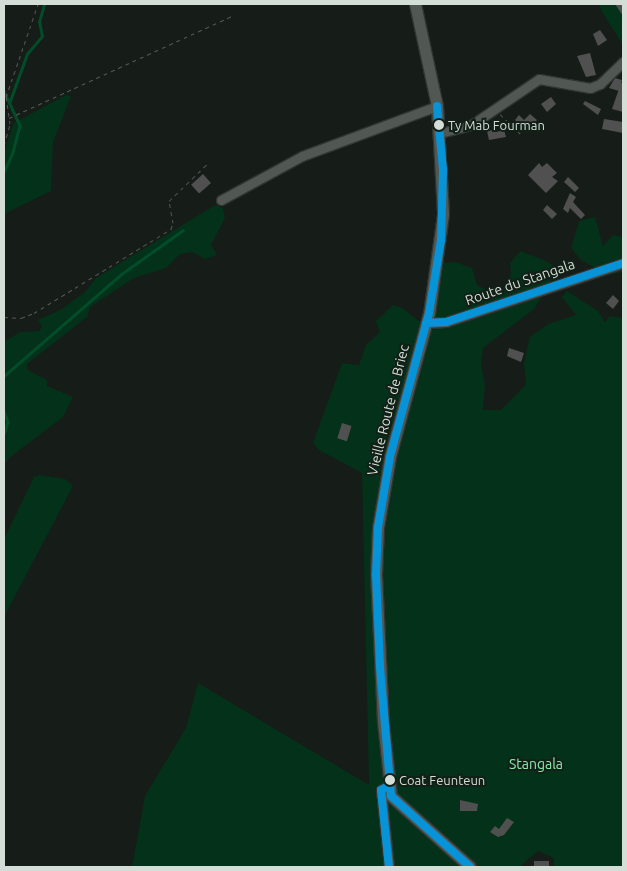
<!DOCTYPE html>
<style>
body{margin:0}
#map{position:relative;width:627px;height:871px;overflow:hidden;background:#161c18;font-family:Ubuntu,sans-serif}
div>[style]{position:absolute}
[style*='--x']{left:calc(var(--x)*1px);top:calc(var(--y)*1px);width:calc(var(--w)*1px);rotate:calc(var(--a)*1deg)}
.green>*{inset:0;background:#033119}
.stream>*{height:2.5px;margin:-1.25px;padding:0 1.25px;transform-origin:1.25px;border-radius:1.25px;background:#024d29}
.building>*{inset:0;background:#505051;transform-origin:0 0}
.path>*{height:1px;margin-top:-0.5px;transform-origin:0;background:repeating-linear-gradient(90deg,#525754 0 4px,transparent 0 8px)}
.roads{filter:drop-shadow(1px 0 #303532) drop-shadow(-1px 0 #303532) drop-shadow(0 1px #303532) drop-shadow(0 -1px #303532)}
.minor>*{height:9px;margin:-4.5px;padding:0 4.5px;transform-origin:4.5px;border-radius:4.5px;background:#515753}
.tertiary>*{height:11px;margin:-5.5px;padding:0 5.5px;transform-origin:5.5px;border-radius:5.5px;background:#515753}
.bus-1>*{height:8px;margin:-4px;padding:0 4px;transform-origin:4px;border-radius:4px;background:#0693d8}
.dots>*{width:14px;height:14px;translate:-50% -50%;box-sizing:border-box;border:2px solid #122017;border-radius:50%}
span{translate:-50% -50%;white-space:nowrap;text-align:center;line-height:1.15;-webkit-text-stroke:4px #122017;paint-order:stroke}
.bus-label{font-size:13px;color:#d4ded7}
.left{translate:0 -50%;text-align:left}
.street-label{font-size:14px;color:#d4ded7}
.park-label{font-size:14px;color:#8beaad}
.frame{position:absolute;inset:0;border:5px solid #d4ded7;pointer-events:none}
</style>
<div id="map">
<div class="green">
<div style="clip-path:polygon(599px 4px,623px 4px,623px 45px,602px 12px)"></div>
<div style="clip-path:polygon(66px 95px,71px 96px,53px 142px,51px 191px,4px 214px,4px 151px,14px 123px)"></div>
<div style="clip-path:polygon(215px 205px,223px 208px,225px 218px,211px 245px,217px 255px,205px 259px,192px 252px,180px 254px,166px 268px,134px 278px,90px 307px,87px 317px,27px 364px,28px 370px,47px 380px,47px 386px,73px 397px,63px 417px,9px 458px,4px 465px,4px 342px,20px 332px,39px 331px,42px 327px,38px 320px,62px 309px,85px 292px,96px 278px)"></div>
<div style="clip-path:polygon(595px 217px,603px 246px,613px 235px,623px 237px,623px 272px,607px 275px,581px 260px,571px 248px,579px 221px)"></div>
<div style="clip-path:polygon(520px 251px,544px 260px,559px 269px,534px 309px,483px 348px,481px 364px,485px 385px,483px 410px,501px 410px,526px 385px,524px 363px,530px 337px,548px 324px,576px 315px,562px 297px,567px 291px,598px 311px,605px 322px,610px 316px,623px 318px,623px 867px,554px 867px,554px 858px,538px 851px,520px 866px,524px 867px,132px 867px,145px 796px,186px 728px,198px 683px,369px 785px,362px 473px,319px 450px,313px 443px,342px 363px,359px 365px,366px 345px,380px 332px,376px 321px,393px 305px,402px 308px,428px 328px,441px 263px,455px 262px,472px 268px,477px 285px,490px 292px,503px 290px,511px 273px,510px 263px)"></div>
<div style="clip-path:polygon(39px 475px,65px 479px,73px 486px,4px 617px,4px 539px,34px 477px)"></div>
</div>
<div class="stream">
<div style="--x:4;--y:91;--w:38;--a:65"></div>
<div style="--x:20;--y:126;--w:28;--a:105"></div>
<div style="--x:13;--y:153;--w:21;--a:115"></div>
<div style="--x:10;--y:101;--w:50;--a:-70.1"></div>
<div style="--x:27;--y:54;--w:23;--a:-50"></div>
<div style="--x:42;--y:36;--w:14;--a:-102"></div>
<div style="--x:39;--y:22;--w:19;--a:-74"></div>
<div style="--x:4;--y:376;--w:154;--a:-41"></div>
<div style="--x:120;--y:275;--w:77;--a:-35.5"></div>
<div style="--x:4;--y:411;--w:12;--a:70"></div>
<div style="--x:8;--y:422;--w:13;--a:108"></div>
</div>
<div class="building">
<div style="clip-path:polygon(615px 4px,623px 4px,623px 16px)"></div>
<div style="clip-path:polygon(600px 30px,607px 40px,598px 46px,593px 34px)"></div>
<div style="clip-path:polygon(590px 53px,596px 75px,586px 77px,577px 56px)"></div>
<div style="clip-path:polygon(615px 78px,622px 80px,619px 91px,609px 88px)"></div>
<div style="clip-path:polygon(621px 83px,623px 83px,623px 112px,612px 109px)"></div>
<div style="clip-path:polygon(551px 97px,556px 104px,547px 112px,541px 104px)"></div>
<div style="clip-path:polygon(585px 101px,601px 109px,598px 115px,583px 104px)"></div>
<div style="clip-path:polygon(530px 114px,537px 120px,526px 131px,515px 120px,519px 115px,524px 120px)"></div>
<div style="clip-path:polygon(604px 119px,623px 122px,623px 133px,602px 129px)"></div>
<div style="clip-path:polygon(493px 130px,496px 132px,504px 130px,506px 137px,489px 140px,487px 131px)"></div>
<div style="clip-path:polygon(539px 163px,542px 167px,547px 163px,557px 173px,552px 177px,558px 181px,546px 193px,528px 175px)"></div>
<div style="left:203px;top:174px;width:12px;height:16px;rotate:48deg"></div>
<div style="clip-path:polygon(568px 177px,579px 188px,575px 192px,564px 182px)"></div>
<div style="clip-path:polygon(570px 193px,576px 197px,573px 202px,585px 215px,581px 219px,570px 208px,568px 213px,563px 209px)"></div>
<div style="clip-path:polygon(547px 205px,557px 214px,552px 219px,543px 210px)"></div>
<div style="clip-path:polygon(613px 295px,619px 301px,613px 309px,606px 303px)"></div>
<div style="clip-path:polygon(509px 348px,524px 353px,521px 362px,507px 356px)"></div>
<div style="left:342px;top:423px;width:10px;height:16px;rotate:17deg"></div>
<div style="clip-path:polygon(460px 800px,478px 804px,477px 811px,460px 811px)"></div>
<div style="clip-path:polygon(507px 818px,514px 822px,504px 835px,498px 837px,490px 832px,495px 826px,499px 829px)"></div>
<div style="left:534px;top:861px;width:15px;height:6px"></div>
</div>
<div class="path">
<div style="--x:500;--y:114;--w:30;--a:44"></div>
<div style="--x:9;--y:118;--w:247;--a:-24.6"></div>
<div style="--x:4;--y:145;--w:22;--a:-74"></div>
<div style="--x:10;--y:124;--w:27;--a:-98"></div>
<div style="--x:6;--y:97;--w:98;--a:-71"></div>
<div style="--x:4;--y:317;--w:17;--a:3"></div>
<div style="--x:21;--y:318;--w:14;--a:-21"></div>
<div style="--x:34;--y:313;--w:161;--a:-31.5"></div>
<div style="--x:171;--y:229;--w:6;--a:-72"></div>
<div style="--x:173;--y:223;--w:22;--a:-100"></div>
<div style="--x:169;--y:201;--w:53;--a:-44.2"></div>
</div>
<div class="roads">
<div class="minor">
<div style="--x:440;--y:133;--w:32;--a:-14"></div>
<div style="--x:471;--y:125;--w:82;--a:-34.1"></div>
<div style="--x:539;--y:79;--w:52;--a:10"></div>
<div style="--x:590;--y:88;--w:11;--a:-22"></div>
<div style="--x:600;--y:84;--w:32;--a:-44"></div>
<div style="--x:221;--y:200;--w:92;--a:-28.5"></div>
<div style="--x:302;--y:156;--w:144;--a:-20.3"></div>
<div style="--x:426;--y:323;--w:20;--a:-3"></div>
<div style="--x:446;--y:322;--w:187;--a:-18.4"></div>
<div style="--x:388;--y:786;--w:8;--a:150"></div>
<div style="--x:381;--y:790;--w:77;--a:84.1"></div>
</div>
<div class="tertiary">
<div style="--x:415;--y:4;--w:104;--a:77.8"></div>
<div style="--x:437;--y:106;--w:108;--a:86.8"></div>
<div style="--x:443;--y:214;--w:100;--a:98"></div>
<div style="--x:429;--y:313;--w:149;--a:105.2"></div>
<div style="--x:390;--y:457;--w:71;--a:99.7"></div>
<div style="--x:378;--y:527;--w:47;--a:92.4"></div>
<div style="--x:376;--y:574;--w:148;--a:87.3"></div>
<div style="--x:383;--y:722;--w:74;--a:83.8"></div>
<div style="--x:391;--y:796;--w:106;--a:41.9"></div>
</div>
</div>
<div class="bus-1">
<div style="--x:437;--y:106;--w:64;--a:84.6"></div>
<div style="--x:443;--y:170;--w:70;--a:91.6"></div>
<div style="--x:441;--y:240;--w:74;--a:99.3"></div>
<div style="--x:429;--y:313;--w:149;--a:105.2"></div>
<div style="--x:390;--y:457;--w:71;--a:99.7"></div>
<div style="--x:378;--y:527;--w:47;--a:92.4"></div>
<div style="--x:376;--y:574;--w:93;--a:87.5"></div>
<div style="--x:380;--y:667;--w:129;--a:85.1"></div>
<div style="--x:391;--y:796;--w:106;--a:41.9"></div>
<div style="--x:426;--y:323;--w:20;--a:-3"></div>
<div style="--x:446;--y:322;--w:187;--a:-18.4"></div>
<div style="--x:388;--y:786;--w:8;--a:150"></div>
<div style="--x:381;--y:790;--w:77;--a:84.1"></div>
</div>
<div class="dots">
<div style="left:439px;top:125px;background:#d4ded7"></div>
<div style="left:390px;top:780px;background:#d4ded7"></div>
</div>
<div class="bus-label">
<span class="left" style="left:448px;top:125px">Ty Mab Fourman</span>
<span class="left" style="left:399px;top:780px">Coat Feunteun</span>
</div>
<div class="street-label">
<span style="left:520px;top:282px;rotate:-19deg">Route du Stangala</span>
<span style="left:388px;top:410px;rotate:-76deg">Vieille Route de Briec</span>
</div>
<div class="park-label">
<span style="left:536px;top:764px">Stangala</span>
</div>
<div class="frame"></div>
</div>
